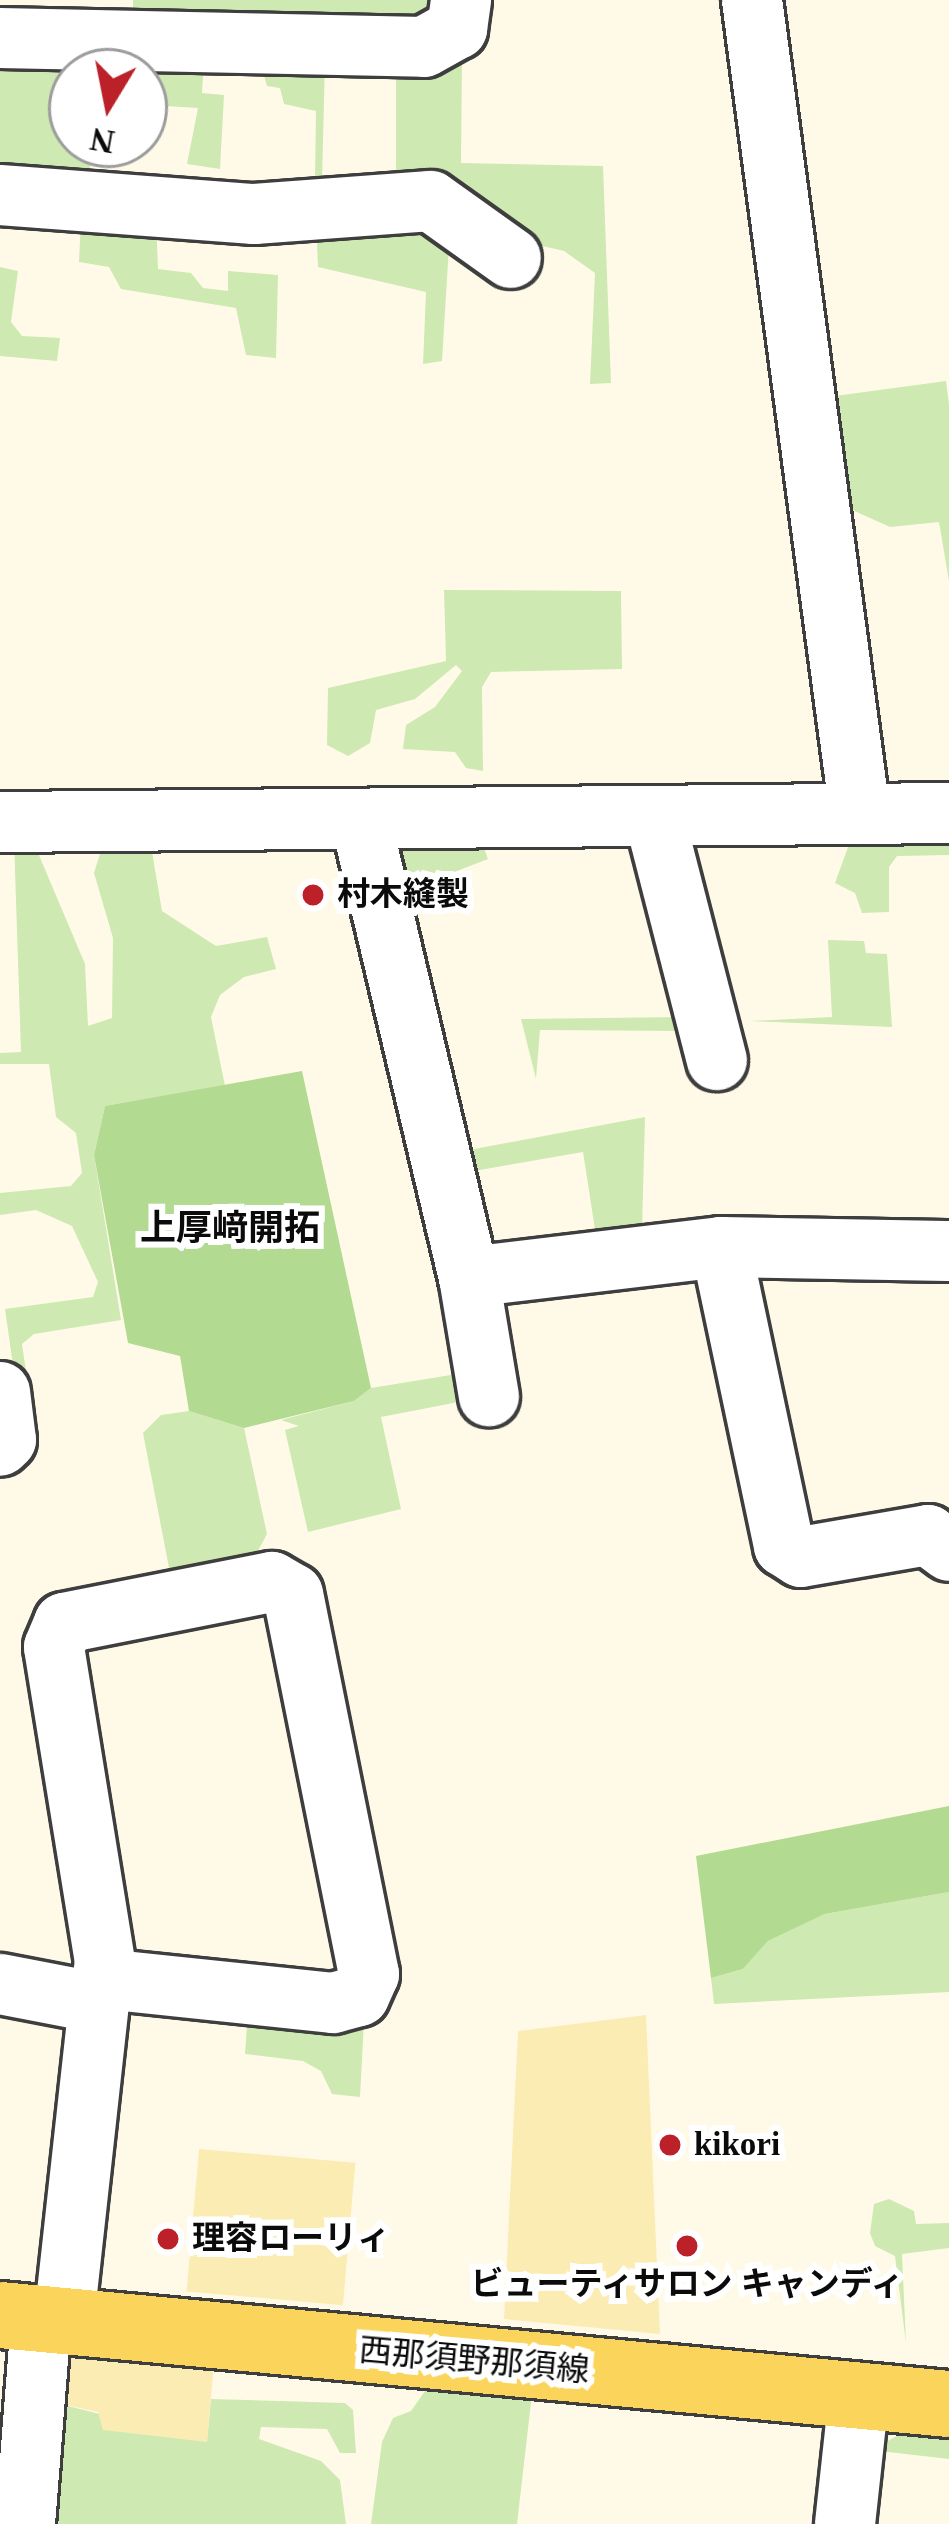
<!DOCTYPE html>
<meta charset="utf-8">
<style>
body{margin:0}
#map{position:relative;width:949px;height:2524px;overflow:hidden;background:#fffae8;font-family:"Times New Roman","Noto Sans JP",serif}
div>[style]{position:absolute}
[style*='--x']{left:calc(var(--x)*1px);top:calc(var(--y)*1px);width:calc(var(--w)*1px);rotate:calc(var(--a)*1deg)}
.green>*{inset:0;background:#cfe9b2;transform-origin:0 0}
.forest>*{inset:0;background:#b2da91}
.sand>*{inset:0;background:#fbecb4;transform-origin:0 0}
.roads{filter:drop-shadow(3px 0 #3e3e3e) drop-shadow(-3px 0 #3e3e3e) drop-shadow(0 3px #3e3e3e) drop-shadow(0 -3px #3e3e3e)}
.minor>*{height:60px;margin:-30px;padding:0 30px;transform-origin:30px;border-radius:30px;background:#fff}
.major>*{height:66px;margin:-33px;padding:0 33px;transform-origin:33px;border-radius:33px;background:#fbd45c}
.dots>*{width:33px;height:33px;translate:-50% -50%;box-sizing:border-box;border:6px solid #fff;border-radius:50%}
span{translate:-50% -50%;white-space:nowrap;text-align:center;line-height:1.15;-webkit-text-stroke:12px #fff;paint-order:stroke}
.poi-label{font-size:33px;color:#0b0b0b;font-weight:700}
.left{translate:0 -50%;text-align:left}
.street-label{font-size:33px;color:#0b0b0b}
.neighbourhood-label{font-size:36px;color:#0b0b0b;font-weight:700}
.north{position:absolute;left:48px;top:48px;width:120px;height:120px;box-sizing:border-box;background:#fff;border:3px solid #9d9d9d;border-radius:50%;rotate:190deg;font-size:33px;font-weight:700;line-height:48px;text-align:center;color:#0b0b0b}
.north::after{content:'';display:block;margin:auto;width:42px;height:54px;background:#bc2129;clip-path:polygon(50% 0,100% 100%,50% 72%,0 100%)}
</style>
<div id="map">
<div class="green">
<div style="left:133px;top:0;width:320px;height:25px"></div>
<div style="clip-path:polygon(0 52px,94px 54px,93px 72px,72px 72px,72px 144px,91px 144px,89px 185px,0 182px)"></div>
<div style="clip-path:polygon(152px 57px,204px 60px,202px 93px,224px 95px,220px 169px,187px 164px,198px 108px,150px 105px)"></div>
<div style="clip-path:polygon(259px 58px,325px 62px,322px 181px,315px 179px,316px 111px,284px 104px,280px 88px,267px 86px)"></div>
<div style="clip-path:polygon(396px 60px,462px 60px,461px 163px,603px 166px,611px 383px,590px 384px,595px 273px,564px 251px,500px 236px,396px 176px)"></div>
<div style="clip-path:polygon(81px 218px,156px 220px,158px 269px,191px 273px,203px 288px,228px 291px,228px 271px,278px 275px,276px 358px,246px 355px,236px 308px,121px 289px,109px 267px,79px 262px)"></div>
<div style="clip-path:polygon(434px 221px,449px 246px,442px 361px,423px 364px,426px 292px,318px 267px,317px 244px,331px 226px)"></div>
<div style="clip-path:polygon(0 267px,18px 271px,11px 322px,22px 336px,60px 338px,57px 361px,0 356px)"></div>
<div style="clip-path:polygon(946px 381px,949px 405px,949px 581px,939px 522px,890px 527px,839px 504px,820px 398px)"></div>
<div style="clip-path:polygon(444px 590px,621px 591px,622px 669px,491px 672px,482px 687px,483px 771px,466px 768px,455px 752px,403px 749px,406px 725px,435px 707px,462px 671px,456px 665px,415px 699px,376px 710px,370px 743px,348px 756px,327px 745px,328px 688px,446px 661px)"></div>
<div style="clip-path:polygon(949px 834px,949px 855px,897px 856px,889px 867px,889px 912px,862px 913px,855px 893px,835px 883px,851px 839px)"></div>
<div style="clip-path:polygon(14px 840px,33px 841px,85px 964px,88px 1026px,112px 1018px,113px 938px,94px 873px,104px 841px,150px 840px,162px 911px,216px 946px,267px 937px,276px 969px,244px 977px,220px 995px,211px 1017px,225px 1086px,105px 1106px,94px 1155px,121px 1320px,34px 1334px,22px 1344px,29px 1392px,17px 1393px,5px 1309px,93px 1297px,98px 1282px,72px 1226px,36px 1210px,0 1215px,0 1193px,71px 1186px,82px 1173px,76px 1133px,56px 1117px,49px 1064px,0 1064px,0 1053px,21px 1052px)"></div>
<div style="clip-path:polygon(481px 840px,488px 859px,400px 893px,395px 861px,408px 843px)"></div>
<div style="clip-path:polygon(828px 940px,864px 941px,866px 953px,887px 954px,892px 1027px,750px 1021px,832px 1017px)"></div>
<div style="clip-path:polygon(681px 1017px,686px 1031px,540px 1030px,536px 1079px,521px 1019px)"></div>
<div style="clip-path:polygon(645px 1117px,642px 1230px,596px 1236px,583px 1152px,462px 1173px,458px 1152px)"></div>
<div style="clip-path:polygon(457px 1374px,469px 1400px,381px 1417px,401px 1509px,308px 1532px,285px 1430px,299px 1426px,281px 1420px,354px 1401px,371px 1388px)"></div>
<div style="clip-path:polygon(189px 1411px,244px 1428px,267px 1534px,252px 1562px,171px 1578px,143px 1433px,161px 1415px)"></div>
<div style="clip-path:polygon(949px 1892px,949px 1992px,714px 2004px,711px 1978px,743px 1969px,768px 1941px,825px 1914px)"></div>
<div style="clip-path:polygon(248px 2012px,364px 2021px,360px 2097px,332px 2094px,321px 2071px,303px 2061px,245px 2054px)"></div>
<div style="clip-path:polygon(889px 2199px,914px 2211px,916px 2224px,949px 2223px,949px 2248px,902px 2254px,906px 2343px,895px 2256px,875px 2246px,870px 2233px,874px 2204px)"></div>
<div style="clip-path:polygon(432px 2381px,532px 2394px,517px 2524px,371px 2524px,382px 2442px,393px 2418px,411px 2411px)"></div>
<div style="clip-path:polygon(211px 2399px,345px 2403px,353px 2410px,356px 2453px,340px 2453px,327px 2429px,261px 2427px,259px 2439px,321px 2461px,340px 2480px,346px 2524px,41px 2524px,52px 2402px,207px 2441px)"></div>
<div style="clip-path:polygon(908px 2430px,949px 2433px,949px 2459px,871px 2450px)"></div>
</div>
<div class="forest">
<div style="clip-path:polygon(302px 1071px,371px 1388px,354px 1401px,244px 1428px,189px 1411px,180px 1356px,128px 1343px,94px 1155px,105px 1106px)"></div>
<div style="clip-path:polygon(949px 1806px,949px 1892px,825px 1914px,768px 1941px,743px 1969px,711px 1978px,696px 1856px)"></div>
</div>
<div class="sand">
<div style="clip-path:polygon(646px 2015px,660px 2334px,504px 2319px,518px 2031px)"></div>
<div style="left:199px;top:2149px;width:157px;height:143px;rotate:5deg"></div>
<div style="clip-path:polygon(58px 2345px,214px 2362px,207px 2442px,103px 2430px,98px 2412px,52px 2402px)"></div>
</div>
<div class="roads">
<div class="minor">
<div style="--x:752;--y:0;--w:821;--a:82.44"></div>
<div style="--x:0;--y:38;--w:424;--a:1.2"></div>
<div style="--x:424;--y:47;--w:38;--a:-29"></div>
<div style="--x:457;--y:29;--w:29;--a:-82"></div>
<div style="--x:0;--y:195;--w:255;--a:4.3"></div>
<div style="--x:254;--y:214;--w:177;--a:-4.2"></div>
<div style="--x:431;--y:201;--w:98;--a:35.5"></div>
<div style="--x:655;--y:819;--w:249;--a:75.6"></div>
<div style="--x:361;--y:821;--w:469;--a:76.7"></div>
<div style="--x:469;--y:1277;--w:121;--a:80.5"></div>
<div style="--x:0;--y:822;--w:949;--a:-0.54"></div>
<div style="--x:721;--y:1247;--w:306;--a:78.1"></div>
<div style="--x:784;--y:1546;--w:20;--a:33"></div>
<div style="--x:801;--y:1557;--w:129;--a:-9.8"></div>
<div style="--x:928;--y:1535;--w:26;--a:37"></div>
<div style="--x:469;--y:1277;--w:254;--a:-6.8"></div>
<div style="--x:721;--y:1247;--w:228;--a:1"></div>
<div style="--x:0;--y:1392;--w:48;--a:82.9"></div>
<div style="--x:6;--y:1440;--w:8;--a:135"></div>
<div style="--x:0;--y:1984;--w:101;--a:10.9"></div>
<div style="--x:64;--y:2320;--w:319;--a:-83.7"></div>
<div style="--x:99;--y:2003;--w:41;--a:-81.7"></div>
<div style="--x:105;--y:1962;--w:319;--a:-99.2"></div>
<div style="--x:54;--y:1647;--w:26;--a:-67"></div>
<div style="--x:64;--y:1623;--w:212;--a:-11.2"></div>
<div style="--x:272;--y:1582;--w:24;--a:30"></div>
<div style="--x:293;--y:1594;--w:388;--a:78.7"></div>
<div style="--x:369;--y:1974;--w:24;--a:114"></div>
<div style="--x:359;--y:1996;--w:27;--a:165"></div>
<div style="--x:333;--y:2003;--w:231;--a:-174"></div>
<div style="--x:25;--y:2524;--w:206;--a:-85.5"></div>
<div style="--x:845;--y:2524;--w:129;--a:-83.8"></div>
</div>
<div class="major">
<div style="--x:0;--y:2315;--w:953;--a:5.36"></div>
</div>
</div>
<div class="dots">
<div style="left:313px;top:895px;background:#bc2129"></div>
<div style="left:670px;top:2145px;background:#bc2129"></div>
<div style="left:168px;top:2239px;background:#bc2129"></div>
<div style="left:687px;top:2246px;background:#bc2129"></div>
</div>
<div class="poi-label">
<span class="left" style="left:337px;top:895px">村木縫製</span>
<span class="left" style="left:694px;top:2145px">kikori</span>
<span class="left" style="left:192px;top:2239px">理容ローリィ</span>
<span style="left:687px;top:2285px">ビューティサロン キャンディ</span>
</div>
<div class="street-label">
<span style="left:474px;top:2361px;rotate:5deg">西那須野那須線</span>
</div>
<div class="neighbourhood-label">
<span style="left:230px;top:1229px">上厚﨑開拓</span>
</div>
<div class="north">N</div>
</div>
